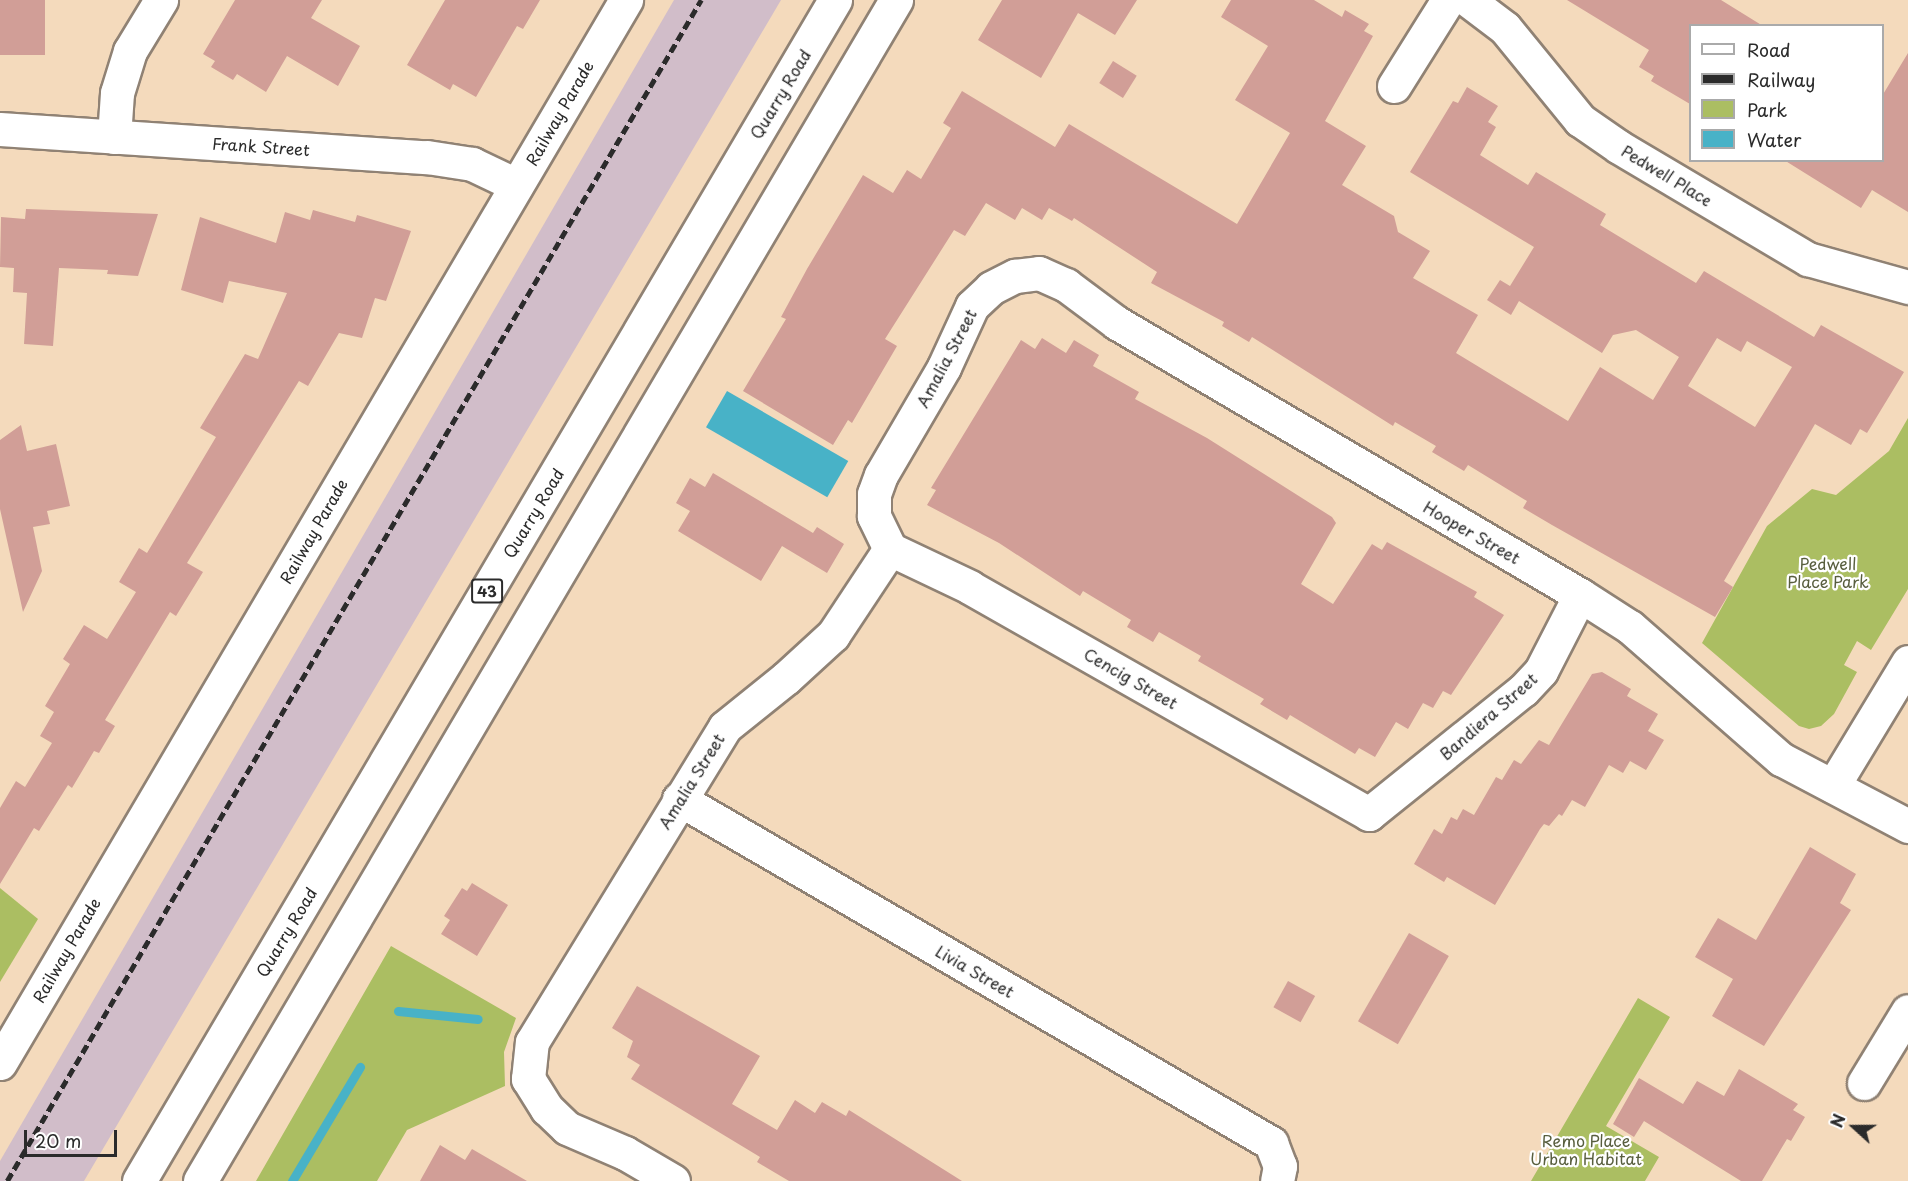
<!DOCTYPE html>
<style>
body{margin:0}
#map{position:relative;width:1908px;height:1181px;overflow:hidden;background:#f4dabc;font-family:"Playpen Sans",sans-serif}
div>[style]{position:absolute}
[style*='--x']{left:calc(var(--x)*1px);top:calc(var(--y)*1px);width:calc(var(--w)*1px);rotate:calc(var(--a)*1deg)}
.industrial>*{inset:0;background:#d1bdc9}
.green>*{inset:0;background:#abbe62}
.water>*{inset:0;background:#48b2c7;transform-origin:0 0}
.stream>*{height:9px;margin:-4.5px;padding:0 4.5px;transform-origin:4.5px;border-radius:4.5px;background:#48b2c7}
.building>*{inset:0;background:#d19e97;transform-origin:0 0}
.roads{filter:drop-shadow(2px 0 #908274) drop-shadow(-2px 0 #908274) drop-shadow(0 2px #908274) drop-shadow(0 -2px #908274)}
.minor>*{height:33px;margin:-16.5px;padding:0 16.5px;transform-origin:16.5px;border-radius:16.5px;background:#fff}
.major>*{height:33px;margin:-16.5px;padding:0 16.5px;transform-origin:16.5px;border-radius:16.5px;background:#fff}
.rail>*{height:4.5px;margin-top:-2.25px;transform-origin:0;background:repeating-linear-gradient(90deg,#2b2b2b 0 9px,transparent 0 13.5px)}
span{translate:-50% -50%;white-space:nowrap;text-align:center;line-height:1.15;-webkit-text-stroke:4.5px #fff;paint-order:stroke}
.shield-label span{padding:2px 4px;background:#fff;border:2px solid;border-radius:4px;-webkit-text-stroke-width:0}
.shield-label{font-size:15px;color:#2b2b2b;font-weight:700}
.street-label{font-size:16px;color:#2b2b2b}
.park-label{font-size:16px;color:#585e3e}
.legend{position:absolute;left:1689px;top:24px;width:195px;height:138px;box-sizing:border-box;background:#fff;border:2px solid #aaa;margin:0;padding:8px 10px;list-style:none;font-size:18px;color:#2b2b2b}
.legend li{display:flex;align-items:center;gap:12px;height:30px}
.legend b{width:30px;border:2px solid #aaa}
.north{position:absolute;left:1824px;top:1097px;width:60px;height:60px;-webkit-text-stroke:4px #fff;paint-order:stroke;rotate:291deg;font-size:16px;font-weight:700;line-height:24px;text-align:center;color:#2b2b2b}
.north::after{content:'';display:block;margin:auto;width:21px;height:27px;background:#2b2b2b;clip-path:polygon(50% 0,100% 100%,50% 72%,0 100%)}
.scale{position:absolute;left:24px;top:1130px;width:93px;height:27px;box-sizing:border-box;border:3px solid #2b2b2b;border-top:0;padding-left:8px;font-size:18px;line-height:21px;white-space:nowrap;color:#2b2b2b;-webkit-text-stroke:4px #fff;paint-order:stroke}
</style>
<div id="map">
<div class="industrial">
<div style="clip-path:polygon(674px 0,781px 0,84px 1181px,0 1181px,0 1161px)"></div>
</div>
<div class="green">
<div style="clip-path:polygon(1908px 418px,1908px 589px,1871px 650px,1857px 641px,1844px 665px,1857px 672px,1834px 714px,1821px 726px,1809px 729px,1799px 726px,1702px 643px,1767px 526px,1812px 489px,1836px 495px,1889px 451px)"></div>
<div style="clip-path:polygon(0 888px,38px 919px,0 982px)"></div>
<div style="clip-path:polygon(391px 946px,516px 1018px,504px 1052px,505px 1086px,407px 1130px,377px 1181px,256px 1181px)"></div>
<div style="clip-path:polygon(1638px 998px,1670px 1017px,1606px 1126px,1659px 1157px,1645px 1181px,1531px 1181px)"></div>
</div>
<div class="water">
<div style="left:727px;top:391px;width:140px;height:42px;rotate:30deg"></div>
</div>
<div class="stream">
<div style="--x:398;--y:1011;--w:80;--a:5.7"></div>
<div style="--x:292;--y:1181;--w:133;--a:-59.2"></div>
</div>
<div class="building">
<div style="left:0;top:0;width:45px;height:55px"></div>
<div style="clip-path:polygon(235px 0,322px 0,311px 18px,360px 46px,338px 86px,287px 56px,266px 92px,237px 74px,233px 80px,211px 67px,215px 61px,203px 54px)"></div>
<div style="clip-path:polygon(445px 0,540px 0,523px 29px,517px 26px,476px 97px,453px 84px,450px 90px,407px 65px)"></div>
<div style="clip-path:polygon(1002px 0,1137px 0,1115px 35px,1078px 13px,1041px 78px,978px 40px)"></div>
<div style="clip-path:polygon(evenodd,1231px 0,1314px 0,1342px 17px,1345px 10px,1369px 24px,1364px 31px,1373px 36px,1325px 121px,1366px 146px,1342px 185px,1394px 216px,1398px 232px,1430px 251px,1413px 278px,1478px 315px,1456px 353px,1568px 421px,1600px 367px,1653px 400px,1679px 357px,1636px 330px,1613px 335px,1602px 353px,1519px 301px,1511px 315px,1487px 300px,1500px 280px,1510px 286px,1534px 247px,1410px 172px,1453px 101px,1458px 103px,1467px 87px,1498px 106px,1488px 122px,1496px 127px,1480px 155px,1528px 185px,1536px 172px,1606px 214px,1600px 225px,1696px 283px,1704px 271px,1814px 337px,1821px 325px,1904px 372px,1867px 433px,1860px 429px,1851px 445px,1815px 424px,1724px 581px,1733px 587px,1715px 617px,1552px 525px,1523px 508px,1527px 501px,1468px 465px,1464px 471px,1432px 452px,1436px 446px,1395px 422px,1393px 426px,1252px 337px,1249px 342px,1222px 326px,1224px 322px,1151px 283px,1157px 272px,1074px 218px,1072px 221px,1049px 208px,1042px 220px,1022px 208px,1015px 220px,986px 203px,965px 236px,954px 230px,885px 339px,897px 346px,852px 423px,848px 420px,833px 445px,743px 391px,786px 319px,781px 317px,807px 269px,863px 175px,893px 193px,907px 170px,921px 179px,951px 128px,943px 123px,962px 91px,1055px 147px,1069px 124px,1237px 224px,1290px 133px,1235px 100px,1268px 46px,1221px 17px,1231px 0,1717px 338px,1741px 352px,1747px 341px,1792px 367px,1755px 427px,1688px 386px,1717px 338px)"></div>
<div style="clip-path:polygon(1567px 0,1721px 0,1763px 26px,1690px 26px,1690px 104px,1651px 81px,1654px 76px,1639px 67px,1649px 50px)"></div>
<div style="clip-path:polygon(1908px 53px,1908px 212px,1872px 190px,1861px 208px,1784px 160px,1882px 160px,1882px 96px)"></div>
<div style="left:1113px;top:61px;width:28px;height:26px;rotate:32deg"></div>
<div style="clip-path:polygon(26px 209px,158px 214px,138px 276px,107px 274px,108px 270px,59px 268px,53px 346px,24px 344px,27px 293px,13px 292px,14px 268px,0 267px,1px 217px,25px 219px)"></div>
<div style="clip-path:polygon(313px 210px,355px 222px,357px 215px,411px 231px,386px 301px,375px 298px,362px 338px,339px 333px,308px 386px,299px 381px,187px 563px,203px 572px,176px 616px,170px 612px,105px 720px,115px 726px,99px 753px,94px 751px,72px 788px,68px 785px,39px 831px,34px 828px,0 884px,0 808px,16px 781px,25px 787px,52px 743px,40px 736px,54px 712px,45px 706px,70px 664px,63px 659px,84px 625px,107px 639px,136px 592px,119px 582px,139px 548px,147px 553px,216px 437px,200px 428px,245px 354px,258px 359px,287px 293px,229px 281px,223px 303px,181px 290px,200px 217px,276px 243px,285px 212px,310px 220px)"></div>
<div style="clip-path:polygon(1042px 338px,1066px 353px,1074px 340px,1099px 355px,1093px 366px,1139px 392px,1135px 399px,1207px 438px,1332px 517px,1336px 523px,1301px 584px,1333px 604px,1372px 544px,1382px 550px,1387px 542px,1477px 592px,1474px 597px,1504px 615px,1451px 695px,1443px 691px,1433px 708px,1423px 703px,1408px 729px,1396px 722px,1375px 757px,1359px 748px,1355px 754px,1290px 715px,1287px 720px,1260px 704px,1264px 699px,1198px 661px,1201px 656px,1159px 632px,1153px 642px,1127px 627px,1131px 620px,1083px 591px,1080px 596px,999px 543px,927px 505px,936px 490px,931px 488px,1021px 340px,1035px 349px)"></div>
<div style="clip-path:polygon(21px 425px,27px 451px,56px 444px,70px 506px,47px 511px,50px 524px,33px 527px,42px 571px,23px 612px,0 509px,0 440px)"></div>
<div style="clip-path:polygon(713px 473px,813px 533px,817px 527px,844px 544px,827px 573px,782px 546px,761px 581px,678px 531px,690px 511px,676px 503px,690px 478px,705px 487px)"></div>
<div style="clip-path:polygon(1602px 672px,1631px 689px,1627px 696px,1658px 714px,1648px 731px,1664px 740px,1646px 770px,1630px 761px,1623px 773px,1609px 765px,1585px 807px,1572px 800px,1562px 816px,1559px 814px,1549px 826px,1544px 824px,1540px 829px,1495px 905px,1447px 877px,1444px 882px,1414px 864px,1434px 829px,1442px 834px,1451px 817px,1457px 820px,1463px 809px,1474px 815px,1496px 777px,1502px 780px,1514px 760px,1521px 764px,1539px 740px,1549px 745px,1592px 674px)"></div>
<div style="clip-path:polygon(1810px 847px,1856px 874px,1840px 903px,1851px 910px,1764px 1046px,1712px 1016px,1733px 979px,1695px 957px,1718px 918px,1756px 940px)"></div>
<div style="clip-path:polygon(472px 883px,508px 905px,477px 956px,441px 934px,450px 920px,444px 916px,462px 888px,467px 891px)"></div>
<div style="left:1409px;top:933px;width:46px;height:102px;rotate:30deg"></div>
<div style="left:1288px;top:981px;width:31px;height:30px;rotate:29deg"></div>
<div style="clip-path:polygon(637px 986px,760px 1056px,732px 1104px,777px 1130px,795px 1100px,815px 1113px,822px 1102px,846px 1116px,849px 1110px,962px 1181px,789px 1181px,757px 1162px,760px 1157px,631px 1079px,640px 1065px,627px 1057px,633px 1041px,612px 1028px)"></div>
<div style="clip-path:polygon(1739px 1069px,1798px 1104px,1793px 1110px,1805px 1117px,1791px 1141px,1787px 1139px,1762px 1181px,1741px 1181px,1644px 1121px,1634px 1137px,1613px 1124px,1639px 1078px,1683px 1104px,1697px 1081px,1724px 1096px)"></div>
<div style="clip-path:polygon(440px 1145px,465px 1160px,472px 1149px,527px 1181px,420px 1181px)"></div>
</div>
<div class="roads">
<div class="minor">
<div style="--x:1468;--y:0;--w:46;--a:37.1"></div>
<div style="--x:1505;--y:28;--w:119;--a:50.8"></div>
<div style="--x:1580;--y:120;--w:47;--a:34.7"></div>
<div style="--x:1619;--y:147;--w:220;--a:30.7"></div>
<div style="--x:1808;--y:259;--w:104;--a:15.6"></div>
<div style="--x:1394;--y:86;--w:102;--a:-57.9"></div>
<div style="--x:0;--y:129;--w:428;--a:3.8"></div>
<div style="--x:427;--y:157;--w:46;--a:8.8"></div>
<div style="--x:472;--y:164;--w:49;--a:25.5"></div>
<div style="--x:114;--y:137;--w:44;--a:-86.1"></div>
<div style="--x:117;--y:93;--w:44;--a:-72.8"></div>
<div style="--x:130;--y:51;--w:60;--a:-58.7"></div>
<div style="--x:1580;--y:595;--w:85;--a:117.2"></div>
<div style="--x:1541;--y:671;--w:26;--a:133"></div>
<div style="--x:1523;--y:690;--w:198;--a:141.2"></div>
<div style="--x:1369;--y:814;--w:459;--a:-150.4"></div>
<div style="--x:970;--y:587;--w:89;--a:-154.6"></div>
<div style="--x:890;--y:549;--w:37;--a:-116"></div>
<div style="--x:874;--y:516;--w:22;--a:-90"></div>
<div style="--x:874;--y:494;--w:20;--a:-70"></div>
<div style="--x:881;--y:475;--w:125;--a:-59.7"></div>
<div style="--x:944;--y:367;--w:67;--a:-65.3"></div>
<div style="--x:972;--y:306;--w:26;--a:-43"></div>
<div style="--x:991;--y:288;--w:27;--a:-27"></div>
<div style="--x:1015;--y:276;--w:24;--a:-7"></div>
<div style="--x:1039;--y:273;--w:30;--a:24"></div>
<div style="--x:1066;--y:285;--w:64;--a:36.7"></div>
<div style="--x:1117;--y:323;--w:537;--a:30.43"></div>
<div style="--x:1580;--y:595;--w:59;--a:32.6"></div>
<div style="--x:1630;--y:627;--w:201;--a:41.2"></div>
<div style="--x:1781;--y:759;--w:144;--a:27.8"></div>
<div style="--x:1833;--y:786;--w:145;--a:-58.8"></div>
<div style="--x:679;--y:799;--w:685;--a:30.16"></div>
<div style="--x:1271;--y:1143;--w:25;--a:69"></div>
<div style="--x:1280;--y:1166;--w:15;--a:101"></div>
<div style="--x:0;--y:1063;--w:1234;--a:-59.51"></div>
<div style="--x:1864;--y:1083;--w:84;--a:-58.6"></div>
<div style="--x:673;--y:1181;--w:56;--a:-149.7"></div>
<div style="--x:625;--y:1153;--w:63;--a:-156.7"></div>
<div style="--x:567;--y:1128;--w:28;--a:-136"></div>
<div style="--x:547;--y:1109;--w:36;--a:-122"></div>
<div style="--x:528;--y:1079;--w:37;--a:-84"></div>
<div style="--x:532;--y:1042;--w:369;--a:-58.5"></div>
<div style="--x:725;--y:727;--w:78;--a:-38.8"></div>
<div style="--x:786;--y:678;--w:64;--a:-42.5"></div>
<div style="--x:833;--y:635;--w:103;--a:-56.5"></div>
</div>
<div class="major">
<div style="--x:139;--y:1181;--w:1371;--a:-59.49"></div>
<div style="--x:200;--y:1181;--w:1371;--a:-59.49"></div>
</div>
</div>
<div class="rail">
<div style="--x:7;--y:1181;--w:1370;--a:-59.56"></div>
</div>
<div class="shield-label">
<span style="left:487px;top:591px">43</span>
</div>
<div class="street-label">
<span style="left:780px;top:94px;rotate:-59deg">Quarry Road</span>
<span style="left:559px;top:113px;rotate:-60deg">Railway Parade</span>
<span style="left:261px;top:146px;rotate:4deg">Frank Street</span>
<span style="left:1667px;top:175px;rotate:31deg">Pedwell Place</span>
<span style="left:946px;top:358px;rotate:-62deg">Amalia Street</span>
<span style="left:533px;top:513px;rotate:-59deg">Quarry Road</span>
<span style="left:313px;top:531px;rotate:-60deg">Railway Parade</span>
<span style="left:1472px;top:532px;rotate:30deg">Hooper Street</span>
<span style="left:1131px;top:678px;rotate:30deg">Cencig Street</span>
<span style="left:1488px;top:716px;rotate:-41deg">Bandiera Street</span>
<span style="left:691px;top:781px;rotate:-58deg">Amalia Street</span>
<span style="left:286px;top:932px;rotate:-59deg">Quarry Road</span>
<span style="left:66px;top:950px;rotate:-60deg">Railway Parade</span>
<span style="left:975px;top:971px;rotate:30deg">Livia Street</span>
</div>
<div class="park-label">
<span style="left:1828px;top:572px">Pedwell<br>Place Park</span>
<span style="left:1586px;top:1149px">Remo Place<br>Urban Habitat</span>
</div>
<ul class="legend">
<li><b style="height:8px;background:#fff"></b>Road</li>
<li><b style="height:8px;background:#2b2b2b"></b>Railway</li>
<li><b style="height:16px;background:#abbe62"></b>Park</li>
<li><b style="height:16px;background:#48b2c7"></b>Water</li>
</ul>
<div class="north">N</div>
<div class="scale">20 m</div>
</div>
